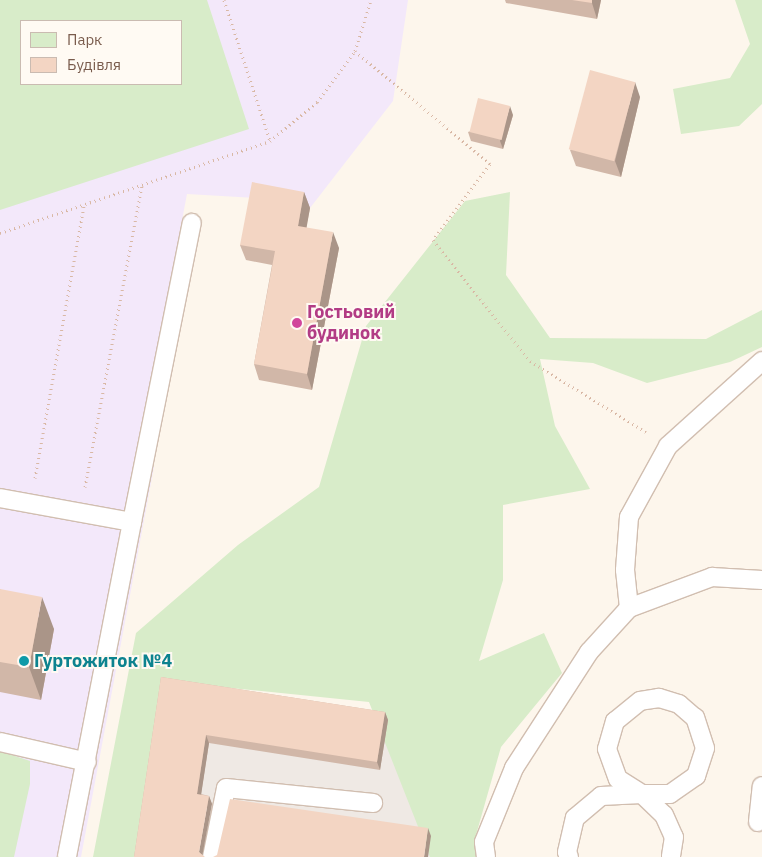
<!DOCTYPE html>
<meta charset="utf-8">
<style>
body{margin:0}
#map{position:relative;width:762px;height:857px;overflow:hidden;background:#fdf6ec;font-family:"IBM Plex Sans",sans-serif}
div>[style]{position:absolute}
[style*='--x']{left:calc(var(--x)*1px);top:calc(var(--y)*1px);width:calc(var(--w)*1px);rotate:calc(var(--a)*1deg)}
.industrial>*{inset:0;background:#efe9e4}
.education>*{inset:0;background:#f3e8fa}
.green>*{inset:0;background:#d8ecc9}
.path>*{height:3px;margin-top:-1.5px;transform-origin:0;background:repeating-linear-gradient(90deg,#d9b8a5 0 1px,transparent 0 5px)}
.roads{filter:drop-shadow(1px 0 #d1beb0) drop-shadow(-1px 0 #d1beb0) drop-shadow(0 1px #d1beb0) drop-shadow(0 -1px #d1beb0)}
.lane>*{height:18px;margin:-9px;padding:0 9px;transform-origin:9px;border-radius:9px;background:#fff}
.wall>*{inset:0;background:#d1b7a8}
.shaded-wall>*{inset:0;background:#aa9588}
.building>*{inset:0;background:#f3d5c3;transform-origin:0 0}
.dots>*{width:14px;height:14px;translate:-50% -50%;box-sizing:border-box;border:2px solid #fffaf3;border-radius:50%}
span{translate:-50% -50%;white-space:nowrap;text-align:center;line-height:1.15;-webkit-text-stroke:4px #fffaf3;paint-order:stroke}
.hotel-label{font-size:18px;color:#b23c85;font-weight:700}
.left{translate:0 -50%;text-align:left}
.culture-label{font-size:18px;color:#0d838f;font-weight:700}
.legend{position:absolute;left:20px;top:20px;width:162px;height:65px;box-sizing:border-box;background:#fffaf3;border:1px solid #cabbb1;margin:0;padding:6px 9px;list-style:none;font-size:15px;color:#7a5c4d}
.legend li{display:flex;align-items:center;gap:10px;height:25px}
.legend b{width:25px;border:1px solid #cabbb1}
</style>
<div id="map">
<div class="industrial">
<div style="clip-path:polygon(160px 681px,387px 714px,450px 857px,133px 857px)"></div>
</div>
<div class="education">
<div style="clip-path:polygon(evenodd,0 0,408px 0,393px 101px,310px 208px,257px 198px,187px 194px,136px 462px,154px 467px,81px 857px,0 857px,0 0,21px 21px,181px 21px,181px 84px,21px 84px,21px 21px)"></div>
</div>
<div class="green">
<div style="clip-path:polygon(evenodd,0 0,207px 0,249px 129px,0 210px,0 0,21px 21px,181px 21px,181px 84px,21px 84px,21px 21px)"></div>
<div style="clip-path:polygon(735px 0,762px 0,762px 104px,739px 126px,681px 134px,673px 89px,730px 78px,750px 44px)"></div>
<div style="clip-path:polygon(510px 192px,506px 275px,550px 338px,706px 339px,762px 310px,762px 347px,730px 362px,647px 383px,593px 363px,540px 359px,555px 426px,590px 489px,503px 505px,503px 580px,479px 661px,544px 633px,562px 673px,501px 747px,476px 835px,481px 857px,430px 857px,369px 702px,211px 686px,146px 857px,93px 857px,136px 633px,238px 545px,319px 487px,366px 326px,465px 201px)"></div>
<div style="clip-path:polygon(0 751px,30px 761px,30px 784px,14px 857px,0 857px)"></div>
</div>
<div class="path">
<div style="--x:224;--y:0;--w:148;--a:71.9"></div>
<div style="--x:355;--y:51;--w:176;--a:39.9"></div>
<div style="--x:490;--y:164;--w:95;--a:126.9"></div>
<div style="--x:433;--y:240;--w:155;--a:51.3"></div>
<div style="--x:530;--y:361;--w:136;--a:31.5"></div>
<div style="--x:0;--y:233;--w:285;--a:-18.8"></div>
<div style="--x:270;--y:141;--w:61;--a:-39.7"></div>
<div style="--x:317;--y:102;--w:64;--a:-53.3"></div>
<div style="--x:355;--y:51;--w:53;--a:-72.6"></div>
<div style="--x:35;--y:478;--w:276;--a:-79.8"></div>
<div style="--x:85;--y:487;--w:307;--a:-79.3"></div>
</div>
<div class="roads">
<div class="lane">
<div style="--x:0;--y:498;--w:134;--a:10.3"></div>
<div style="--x:132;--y:522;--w:341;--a:101"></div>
<div style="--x:132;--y:522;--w:305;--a:-78.7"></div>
<div style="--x:629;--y:608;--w:38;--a:-96"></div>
<div style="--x:625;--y:570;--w:53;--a:-85.7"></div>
<div style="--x:629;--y:517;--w:81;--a:-61.2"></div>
<div style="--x:668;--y:446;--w:127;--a:-42.1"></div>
<div style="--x:0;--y:742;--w:89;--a:12.9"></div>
<div style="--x:758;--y:822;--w:36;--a:-84"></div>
<div style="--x:212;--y:857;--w:70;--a:-78.5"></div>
<div style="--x:226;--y:788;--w:148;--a:5.8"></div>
<div style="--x:486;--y:857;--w:15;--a:-98"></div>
<div style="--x:484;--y:842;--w:80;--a:-67.9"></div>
<div style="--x:514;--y:768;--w:138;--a:-57.1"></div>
<div style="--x:589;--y:652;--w:59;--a:-47.7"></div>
<div style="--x:629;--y:608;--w:89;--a:-20.5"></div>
<div style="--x:712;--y:577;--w:50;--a:3.4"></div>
<div style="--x:569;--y:857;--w:5;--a:-112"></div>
<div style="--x:567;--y:852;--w:35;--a:-77"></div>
<div style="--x:575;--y:818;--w:34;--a:-40"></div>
<div style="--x:601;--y:796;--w:41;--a:-2.8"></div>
<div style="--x:642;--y:794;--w:28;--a:0"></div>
<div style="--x:670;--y:794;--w:32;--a:-35"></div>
<div style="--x:696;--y:776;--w:29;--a:-72"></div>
<div style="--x:705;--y:748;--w:32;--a:-108"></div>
<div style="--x:695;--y:718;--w:21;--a:-139"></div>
<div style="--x:679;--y:704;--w:21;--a:-163"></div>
<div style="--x:659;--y:698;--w:19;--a:171"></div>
<div style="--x:640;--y:701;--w:32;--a:141"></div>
<div style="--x:615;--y:721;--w:29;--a:106"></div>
<div style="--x:607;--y:749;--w:32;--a:70"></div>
<div style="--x:618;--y:779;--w:28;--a:32"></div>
<div style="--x:642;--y:794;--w:30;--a:44"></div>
<div style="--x:664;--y:815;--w:24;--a:66"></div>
<div style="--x:674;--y:837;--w:20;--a:99"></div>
</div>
</div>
<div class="wall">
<div style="clip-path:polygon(505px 0,601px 0,597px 19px,506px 3px)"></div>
<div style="clip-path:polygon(640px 97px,621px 177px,576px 166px,570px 150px)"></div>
<div style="clip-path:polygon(513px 115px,503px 149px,471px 141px,468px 132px)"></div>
<div style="clip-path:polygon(304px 192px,310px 208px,306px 228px,339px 248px,312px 390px,259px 380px,254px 364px,272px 265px,246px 260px,240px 245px)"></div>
<div style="clip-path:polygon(0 589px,54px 629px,41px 700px,0 692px)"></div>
<div style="clip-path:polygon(161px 677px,385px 712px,388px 720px,380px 770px,209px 743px,201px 794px,209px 796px,212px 804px,134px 857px)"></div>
</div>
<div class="shaded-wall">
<div style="clip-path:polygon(592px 0,601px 0,597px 19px,592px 3px)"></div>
<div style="clip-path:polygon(635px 82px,640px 97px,621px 177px,615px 161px)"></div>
<div style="clip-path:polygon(510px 106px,513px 115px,503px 149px,500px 141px)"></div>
<div style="clip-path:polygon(304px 192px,310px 208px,304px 242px,298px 226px)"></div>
<div style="clip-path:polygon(333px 232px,339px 248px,312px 390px,307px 374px)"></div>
<div style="clip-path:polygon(42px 597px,54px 629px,41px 700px,29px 667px)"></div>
<div style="clip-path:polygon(385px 712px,388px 720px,380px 770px,377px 762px)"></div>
<div style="clip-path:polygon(206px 735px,209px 743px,200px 802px,197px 794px)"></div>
<div style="clip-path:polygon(209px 796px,212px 804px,202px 857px,199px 852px)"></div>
<div style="clip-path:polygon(428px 828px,431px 836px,428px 857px,424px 857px)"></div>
</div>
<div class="building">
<div style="clip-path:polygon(572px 0,592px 0,592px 3px)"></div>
<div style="left:590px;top:70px;width:47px;height:82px;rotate:15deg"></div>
<div style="left:478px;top:98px;width:33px;height:35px;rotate:14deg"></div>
<div style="clip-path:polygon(252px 182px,304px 192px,298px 226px,333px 232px,307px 374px,254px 364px,275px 251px,240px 245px)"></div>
<div style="clip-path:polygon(0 589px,42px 597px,29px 667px,0 662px)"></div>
<div style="clip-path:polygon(161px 677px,385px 712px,377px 762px,206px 735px,197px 794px,209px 796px,199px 852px,205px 857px,134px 857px)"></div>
<div style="clip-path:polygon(230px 799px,428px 828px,424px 857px,213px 857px,217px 855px)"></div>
</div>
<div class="dots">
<div style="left:297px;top:323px;background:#d1479c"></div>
<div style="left:24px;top:661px;background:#0f9aa8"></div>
</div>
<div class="hotel-label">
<span class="left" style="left:307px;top:323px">Гостьовий<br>будинок</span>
</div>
<div class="culture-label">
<span class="left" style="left:34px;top:661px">Гуртожиток №4</span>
</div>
<ul class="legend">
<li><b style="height:14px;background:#d8ecc9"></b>Парк</li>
<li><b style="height:14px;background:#f3d5c3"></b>Будівля</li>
</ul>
</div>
